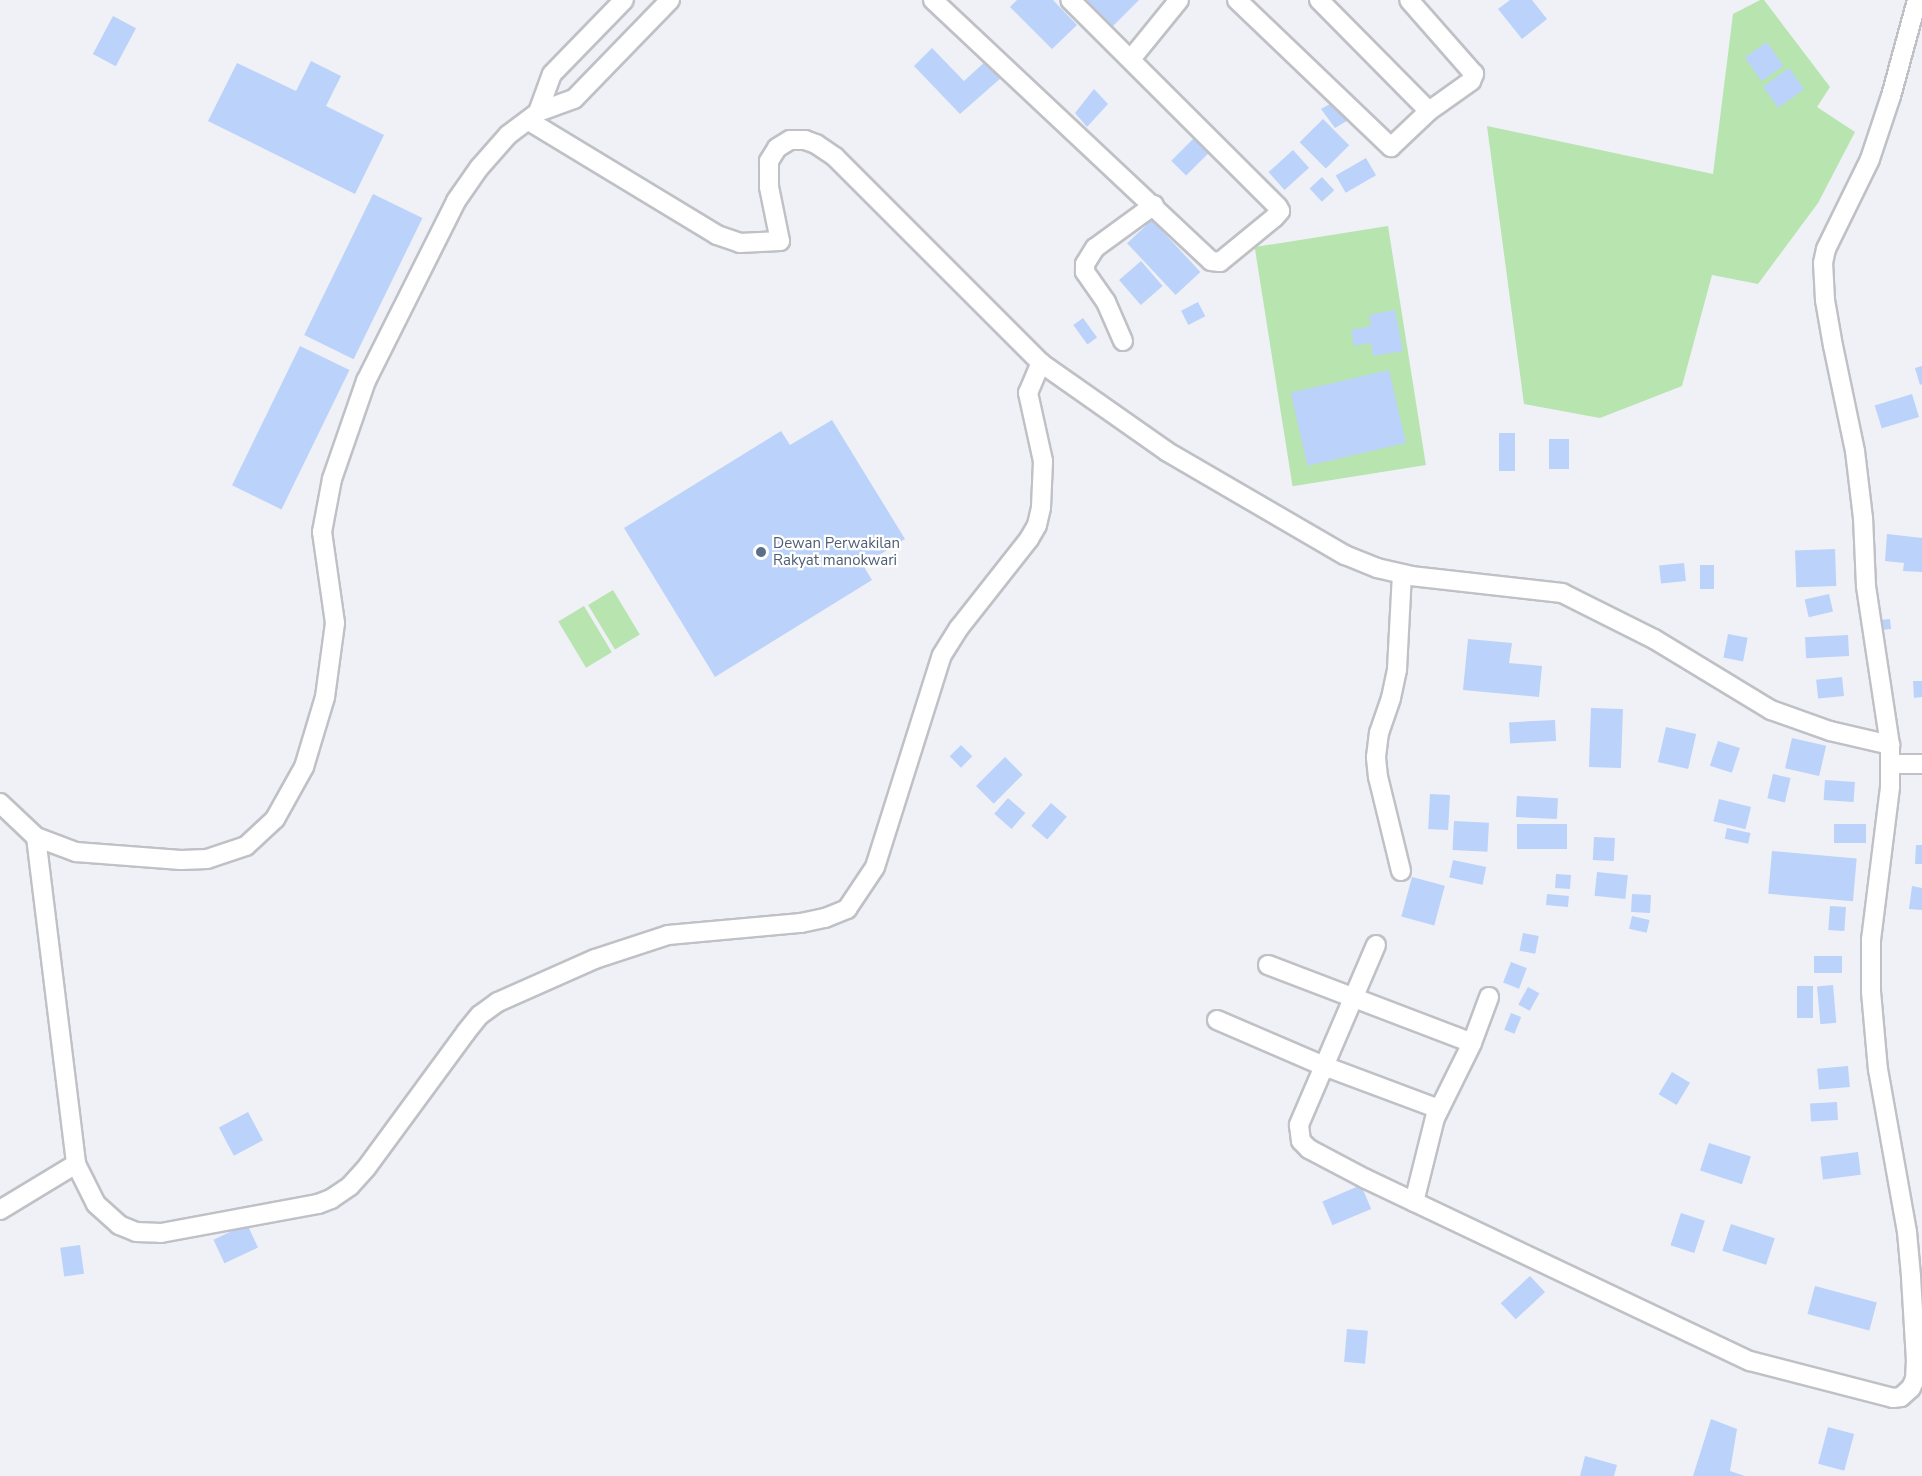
<!DOCTYPE html>
<style>
body{margin:0}
#map{position:relative;width:1922px;height:1476px;overflow:hidden;background:#eff1f6;font-family:"Nunito Sans",sans-serif}
div>[style]{position:absolute}
[style*='--x']{left:calc(var(--x)*1px);top:calc(var(--y)*1px);width:calc(var(--w)*1px);rotate:calc(var(--a)*1deg)}
.green>*{inset:0;background:#b7e4af;transform-origin:0 0}
.building>*{inset:0;background:#bbd2fa;transform-origin:0 0}
.roads{filter:drop-shadow(2px 0 #bfc1c6) drop-shadow(-2px 0 #bfc1c6) drop-shadow(0 2px #bfc1c6) drop-shadow(0 -2px #bfc1c6)}
.minor>*{height:18px;margin:-9px;padding:0 9px;transform-origin:9px;border-radius:9px;background:#fff}
.dots>*{width:16px;height:16px;translate:-50% -50%;box-sizing:border-box;border:3px solid #fff;border-radius:50%}
span{translate:-50% -50%;white-space:nowrap;text-align:center;line-height:1.15;-webkit-text-stroke:4.5px #fff;paint-order:stroke}
.service-label{font-size:15px;color:#4e5e75}
.left{translate:0 -50%;text-align:left}
</style>
<div id="map">
<div class="green">
<div style="clip-path:polygon(1760px 0,1764px 0,1830px 87px,1817px 107px,1855px 132px,1818px 203px,1758px 284px,1712px 275px,1682px 386px,1600px 418px,1524px 404px,1487px 126px,1713px 174px,1733px 14px)"></div>
<div style="left:1388px;top:226px;width:242px;height:135px;rotate:81deg"></div>
<div style="left:613px;top:590px;width:52px;height:29px;rotate:59deg"></div>
<div style="left:584px;top:606px;width:54px;height:30px;rotate:59deg"></div>
</div>
<div class="building">
<div style="clip-path:polygon(1017px 0,1053px 0,1077px 25px,1052px 49px,1010px 7px)"></div>
<div style="clip-path:polygon(1082px 0,1139px 0,1111px 28px)"></div>
<div style="clip-path:polygon(1510px 0,1532px 0,1547px 19px,1522px 39px,1498px 9px)"></div>
<div style="left:113px;top:16px;width:26px;height:43px;rotate:28deg"></div>
<div style="left:1767px;top:42px;width:29px;height:27px;rotate:55deg"></div>
<div style="clip-path:polygon(932px 48px,964px 81px,987px 60px,1002px 77px,960px 114px,914px 66px)"></div>
<div style="clip-path:polygon(311px 61px,341px 76px,326px 106px,384px 135px,355px 194px,208px 121px,237px 63px,296px 91px)"></div>
<div style="left:1789px;top:68px;width:26px;height:32px;rotate:54deg"></div>
<div style="clip-path:polygon(1094px 89px,1108px 104px,1087px 127px,1075px 113px)"></div>
<div style="clip-path:polygon(1337px 100px,1350px 119px,1335px 128px,1321px 109px)"></div>
<div style="left:1323px;top:119px;width:37px;height:33px;rotate:45deg"></div>
<div style="left:1196px;top:136px;width:21px;height:35px;rotate:45deg"></div>
<div style="left:1293px;top:150px;width:24px;height:33px;rotate:48deg"></div>
<div style="left:1366px;top:158px;width:20px;height:35px;rotate:60deg"></div>
<div style="left:1322px;top:177px;width:18px;height:17px;rotate:47deg"></div>
<div style="left:373px;top:194px;width:55px;height:157px;rotate:26deg"></div>
<div style="left:1152px;top:220px;width:71px;height:34px;rotate:47deg"></div>
<div style="left:1141px;top:261px;width:33px;height:29px;rotate:49deg"></div>
<div style="left:1198px;top:302px;width:16px;height:19px;rotate:63deg"></div>
<div style="clip-path:polygon(1395px 310px,1403px 351px,1373px 356px,1371px 343px,1354px 346px,1351px 330px,1371px 326px,1369px 315px)"></div>
<div style="left:1083px;top:318px;width:24px;height:12px;rotate:54deg"></div>
<div style="left:300px;top:346px;width:55px;height:155px;rotate:26deg"></div>
<div style="clip-path:polygon(1922px 366px,1922px 384px,1920px 385px,1915px 368px)"></div>
<div style="left:1389px;top:370px;width:75px;height:101px;rotate:77deg"></div>
<div style="left:1912px;top:394px;width:24px;height:39px;rotate:73deg"></div>
<div style="clip-path:polygon(832px 420px,905px 539px,863px 565px,872px 580px,715px 677px,624px 528px,781px 431px,790px 445px)"></div>
<div style="left:1499px;top:433px;width:16px;height:38px"></div>
<div style="left:1549px;top:439px;width:20px;height:30px"></div>
<div style="clip-path:polygon(1887px 534px,1922px 538px,1922px 572px,1903px 571px,1904px 563px,1885px 561px)"></div>
<div style="left:1835px;top:549px;width:37px;height:40px;rotate:88deg"></div>
<div style="left:1684px;top:563px;width:18px;height:25px;rotate:84deg"></div>
<div style="left:1700px;top:565px;width:14px;height:24px"></div>
<div style="left:1829px;top:594px;width:18px;height:25px;rotate:77deg"></div>
<div style="left:1890px;top:619px;width:10px;height:15px;rotate:84deg"></div>
<div style="left:1728px;top:634px;width:20px;height:24px;rotate:11deg"></div>
<div style="left:1848px;top:635px;width:21px;height:43px;rotate:87deg"></div>
<div style="clip-path:polygon(1468px 639px,1512px 643px,1509px 663px,1542px 666px,1539px 697px,1463px 690px)"></div>
<div style="left:1842px;top:677px;width:19px;height:26px;rotate:84deg"></div>
<div style="clip-path:polygon(1913px 681px,1922px 681px,1922px 697px,1914px 698px)"></div>
<div style="left:1591px;top:708px;width:32px;height:59px;rotate:2deg"></div>
<div style="left:1555px;top:720px;width:21px;height:46px;rotate:87deg"></div>
<div style="left:1666px;top:727px;width:31px;height:36px;rotate:13deg"></div>
<div style="left:1792px;top:738px;width:35px;height:31px;rotate:13deg"></div>
<div style="left:1718px;top:741px;width:23px;height:26px;rotate:18deg"></div>
<div style="left:961px;top:745px;width:16px;height:16px;rotate:45deg"></div>
<div style="left:1005px;top:757px;width:25px;height:41px;rotate:45deg"></div>
<div style="left:1773px;top:774px;width:18px;height:25px;rotate:13deg"></div>
<div style="left:1825px;top:780px;width:30px;height:20px;rotate:4deg"></div>
<div style="left:1430px;top:794px;width:20px;height:35px;rotate:3deg"></div>
<div style="left:1517px;top:796px;width:41px;height:21px;rotate:3deg"></div>
<div style="left:1008px;top:798px;width:23px;height:21px;rotate:41deg"></div>
<div style="left:1719px;top:799px;width:33px;height:23px;rotate:14deg"></div>
<div style="left:1051px;top:803px;width:21px;height:30px;rotate:41deg"></div>
<div style="left:1454px;top:821px;width:35px;height:29px;rotate:3deg"></div>
<div style="left:1517px;top:824px;width:50px;height:25px"></div>
<div style="left:1834px;top:824px;width:32px;height:19px"></div>
<div style="left:1727px;top:828px;width:24px;height:11px;rotate:12deg"></div>
<div style="left:1594px;top:837px;width:21px;height:23px;rotate:3deg"></div>
<div style="clip-path:polygon(1916px 845px,1922px 845px,1922px 864px,1915px 864px)"></div>
<div style="left:1772px;top:851px;width:85px;height:43px;rotate:5deg"></div>
<div style="left:1453px;top:860px;width:34px;height:18px;rotate:12deg"></div>
<div style="left:1597px;top:872px;width:31px;height:24px;rotate:6deg"></div>
<div style="left:1556px;top:874px;width:15px;height:14px;rotate:4deg"></div>
<div style="left:1412px;top:877px;width:34px;height:41px;rotate:15deg"></div>
<div style="clip-path:polygon(1912px 886px,1922px 888px,1922px 910px,1909px 909px)"></div>
<div style="left:1547px;top:894px;width:22px;height:11px;rotate:5deg"></div>
<div style="left:1632px;top:894px;width:19px;height:18px;rotate:3deg"></div>
<div style="left:1830px;top:906px;width:16px;height:24px;rotate:4deg"></div>
<div style="left:1632px;top:916px;width:18px;height:13px;rotate:13deg"></div>
<div style="left:1523px;top:933px;width:16px;height:18px;rotate:11deg"></div>
<div style="left:1814px;top:956px;width:28px;height:17px"></div>
<div style="left:1511px;top:962px;width:17px;height:22px;rotate:21deg"></div>
<div style="left:1833px;top:985px;width:38px;height:16px;rotate:85deg"></div>
<div style="left:1797px;top:986px;width:16px;height:32px"></div>
<div style="left:1528px;top:987px;width:13px;height:20px;rotate:29deg"></div>
<div style="left:1511px;top:1013px;width:11px;height:18px;rotate:22deg"></div>
<div style="left:1848px;top:1066px;width:21px;height:31px;rotate:85deg"></div>
<div style="left:1672px;top:1072px;width:21px;height:26px;rotate:31deg"></div>
<div style="left:1837px;top:1102px;width:18px;height:27px;rotate:87deg"></div>
<div style="left:248px;top:1112px;width:32px;height:33px;rotate:62deg"></div>
<div style="left:1709px;top:1143px;width:44px;height:29px;rotate:18deg"></div>
<div style="left:1858px;top:1152px;width:23px;height:38px;rotate:83deg"></div>
<div style="left:1361px;top:1185px;width:26px;height:42px;rotate:67deg"></div>
<div style="left:1681px;top:1213px;width:25px;height:34px;rotate:18deg"></div>
<div style="left:247px;top:1224px;width:26px;height:37px;rotate:65deg"></div>
<div style="left:1731px;top:1224px;width:46px;height:28px;rotate:18deg"></div>
<div style="left:80px;top:1245px;width:29px;height:20px;rotate:82deg"></div>
<div style="left:1530px;top:1276px;width:22px;height:40px;rotate:47deg"></div>
<div style="left:1815px;top:1286px;width:64px;height:29px;rotate:15deg"></div>
<div style="left:1347px;top:1329px;width:21px;height:33px;rotate:5deg"></div>
<div style="clip-path:polygon(1711px 1419px,1737px 1429px,1730px 1471px,1745px 1476px,1693px 1476px)"></div>
<div style="left:1828px;top:1427px;width:27px;height:38px;rotate:15deg"></div>
<div style="clip-path:polygon(1585px 1456px,1617px 1465px,1614px 1476px,1580px 1476px)"></div>
</div>
<div class="roads">
<div class="minor">
<div style="--x:933;--y:0;--w:381;--a:43.2"></div>
<div style="--x:1211;--y:261;--w:9;--a:6"></div>
<div style="--x:1220;--y:262;--w:71;--a:-39.3"></div>
<div style="--x:1275;--y:217;--w:8;--a:-50"></div>
<div style="--x:1280;--y:211;--w:4;--a:-117"></div>
<div style="--x:1278;--y:207;--w:293;--a:-135.1"></div>
<div style="--x:1237;--y:0;--w:213;--a:43.7"></div>
<div style="--x:1391;--y:147;--w:52;--a:-43.5"></div>
<div style="--x:1429;--y:111;--w:52;--a:-35.5"></div>
<div style="--x:1471;--y:81;--w:8;--a:-67"></div>
<div style="--x:1474;--y:74;--w:98;--a:-131.3"></div>
<div style="--x:1319;--y:0;--w:156;--a:45.3"></div>
<div style="--x:1131;--y:59;--w:76;--a:-50.9"></div>
<div style="--x:538;--y:112;--w:38;--a:-20"></div>
<div style="--x:574;--y:99;--w:138;--a:-45.9"></div>
<div style="--x:529;--y:121;--w:220;--a:31.2"></div>
<div style="--x:717;--y:235;--w:24;--a:19"></div>
<div style="--x:740;--y:243;--w:40;--a:-2.9"></div>
<div style="--x:780;--y:241;--w:55;--a:-101.5"></div>
<div style="--x:769;--y:187;--w:26;--a:-90"></div>
<div style="--x:769;--y:161;--w:15;--a:-58"></div>
<div style="--x:777;--y:148;--w:15;--a:-32"></div>
<div style="--x:790;--y:140;--w:15;--a:0"></div>
<div style="--x:805;--y:140;--w:12;--a:20"></div>
<div style="--x:816;--y:144;--w:23;--a:34"></div>
<div style="--x:835;--y:157;--w:291;--a:45"></div>
<div style="--x:1041;--y:363;--w:153;--a:35.1"></div>
<div style="--x:1166;--y:451;--w:207;--a:30.2"></div>
<div style="--x:1345;--y:555;--w:35;--a:22"></div>
<div style="--x:1377;--y:568;--w:35;--a:13"></div>
<div style="--x:1411;--y:576;--w:152;--a:6.4"></div>
<div style="--x:1562;--y:593;--w:103;--a:26.6"></div>
<div style="--x:1654;--y:639;--w:137;--a:31.3"></div>
<div style="--x:1771;--y:710;--w:63;--a:19.6"></div>
<div style="--x:1830;--y:731;--w:62;--a:13.1"></div>
<div style="--x:1123;--y:341;--w:43;--a:-113.6"></div>
<div style="--x:1106;--y:302;--w:37;--a:-125"></div>
<div style="--x:1085;--y:272;--w:8;--a:-90"></div>
<div style="--x:1085;--y:264;--w:19;--a:-58"></div>
<div style="--x:1095;--y:248;--w:73;--a:-36.1"></div>
<div style="--x:1892;--y:764;--w:30;--a:0"></div>
<div style="--x:0;--y:803;--w:50;--a:43.4"></div>
<div style="--x:36;--y:837;--w:43;--a:20.6"></div>
<div style="--x:76;--y:852;--w:105;--a:4.4"></div>
<div style="--x:181;--y:860;--w:26;--a:-2"></div>
<div style="--x:207;--y:859;--w:41;--a:-18.4"></div>
<div style="--x:246;--y:846;--w:40;--a:-43"></div>
<div style="--x:275;--y:819;--w:60;--a:-60.9"></div>
<div style="--x:304;--y:767;--w:73;--a:-73.3"></div>
<div style="--x:325;--y:697;--w:75;--a:-82.3"></div>
<div style="--x:335;--y:623;--w:92;--a:-98.1"></div>
<div style="--x:322;--y:532;--w:54;--a:-79.3"></div>
<div style="--x:332;--y:479;--w:104;--a:-70.9"></div>
<div style="--x:366;--y:381;--w:201;--a:-63.4"></div>
<div style="--x:456;--y:201;--w:40;--a:-55.1"></div>
<div style="--x:479;--y:168;--w:44;--a:-48.7"></div>
<div style="--x:508;--y:135;--w:38;--a:-37"></div>
<div style="--x:538;--y:112;--w:40;--a:-69.8"></div>
<div style="--x:552;--y:74;--w:103;--a:-45.8"></div>
<div style="--x:36;--y:837;--w:329;--a:83"></div>
<div style="--x:76;--y:1164;--w:45;--a:63.4"></div>
<div style="--x:96;--y:1204;--w:31;--a:42"></div>
<div style="--x:119;--y:1225;--w:18;--a:22"></div>
<div style="--x:136;--y:1232;--w:25;--a:2"></div>
<div style="--x:161;--y:1233;--w:160;--a:-10.5"></div>
<div style="--x:318;--y:1204;--w:14;--a:-21"></div>
<div style="--x:331;--y:1199;--w:23;--a:-34"></div>
<div style="--x:350;--y:1186;--w:25;--a:-48"></div>
<div style="--x:367;--y:1167;--w:167;--a:-53.7"></div>
<div style="--x:466;--y:1032;--w:22;--a:-51"></div>
<div style="--x:480;--y:1015;--w:22;--a:-36"></div>
<div style="--x:498;--y:1002;--w:106;--a:-23.9"></div>
<div style="--x:595;--y:959;--w:77;--a:-18.2"></div>
<div style="--x:668;--y:935;--w:134;--a:-5.2"></div>
<div style="--x:801;--y:923;--w:25;--a:-12"></div>
<div style="--x:825;--y:918;--w:24;--a:-22"></div>
<div style="--x:847;--y:909;--w:50;--a:-56.3"></div>
<div style="--x:875;--y:867;--w:222;--a:-72.5"></div>
<div style="--x:942;--y:655;--w:32;--a:-58"></div>
<div style="--x:959;--y:628;--w:113;--a:-51.8"></div>
<div style="--x:1029;--y:539;--w:16;--a:-60"></div>
<div style="--x:1037;--y:525;--w:18;--a:-77"></div>
<div style="--x:1041;--y:507;--w:46;--a:-87.5"></div>
<div style="--x:1043;--y:461;--w:70;--a:-102.4"></div>
<div style="--x:1028;--y:393;--w:33;--a:-67"></div>
<div style="--x:1401;--y:871;--w:97;--a:-103.7"></div>
<div style="--x:1378;--y:777;--w:20;--a:-96"></div>
<div style="--x:1376;--y:757;--w:24;--a:-83"></div>
<div style="--x:1379;--y:733;--w:37;--a:-71"></div>
<div style="--x:1391;--y:698;--w:30;--a:-78"></div>
<div style="--x:1397;--y:669;--w:94;--a:-87"></div>
<div style="--x:1376;--y:945;--w:196;--a:113.2"></div>
<div style="--x:1299;--y:1125;--w:16;--a:83"></div>
<div style="--x:1301;--y:1141;--w:11;--a:45"></div>
<div style="--x:1309;--y:1149;--w:64;--a:27.8"></div>
<div style="--x:1366;--y:1179;--w:425;--a:25.4"></div>
<div style="--x:1750;--y:1361;--w:148;--a:14.5"></div>
<div style="--x:1893;--y:1398;--w:8;--a:-7"></div>
<div style="--x:1901;--y:1397;--w:13;--a:-42"></div>
<div style="--x:1911;--y:1388;--w:10;--a:-66"></div>
<div style="--x:1915;--y:1379;--w:18;--a:-87"></div>
<div style="--x:1916;--y:1361;--w:85;--a:-93.4"></div>
<div style="--x:1911;--y:1276;--w:44;--a:-95.2"></div>
<div style="--x:1907;--y:1232;--w:165;--a:-100.1"></div>
<div style="--x:1878;--y:1070;--w:78;--a:-95.1"></div>
<div style="--x:1871;--y:992;--w:52;--a:-90"></div>
<div style="--x:1871;--y:940;--w:154;--a:-82.9"></div>
<div style="--x:1890;--y:787;--w:42;--a:-90"></div>
<div style="--x:1890;--y:745;--w:161;--a:-98.6"></div>
<div style="--x:1866;--y:586;--w:68;--a:-92.5"></div>
<div style="--x:1863;--y:518;--w:67;--a:-96.8"></div>
<div style="--x:1855;--y:451;--w:107;--a:-101.8"></div>
<div style="--x:1833;--y:346;--w:47;--a:-99.9"></div>
<div style="--x:1825;--y:300;--w:37;--a:-93"></div>
<div style="--x:1823;--y:263;--w:14;--a:-78"></div>
<div style="--x:1826;--y:249;--w:100;--a:-63.9"></div>
<div style="--x:1870;--y:159;--w:66;--a:-71.6"></div>
<div style="--x:1891;--y:96;--w:99;--a:-74.8"></div>
<div style="--x:1268;--y:965;--w:218;--a:20.9"></div>
<div style="--x:1217;--y:1020;--w:116;--a:23.3"></div>
<div style="--x:1324;--y:1066;--w:123;--a:20.5"></div>
<div style="--x:1414;--y:1202;--w:87;--a:-76"></div>
<div style="--x:1435;--y:1118;--w:84;--a:-63.7"></div>
<div style="--x:1472;--y:1043;--w:49;--a:-69.7"></div>
<div style="--x:0;--y:1210;--w:89;--a:-31.2"></div>
</div>
</div>
<div class="dots">
<div style="left:761px;top:552px;background:#5c6f8a"></div>
</div>
<div class="service-label">
<span class="left" style="left:773px;top:552px">Dewan Perwakilan<br>Rakyat manokwari</span>
</div>
</div>
